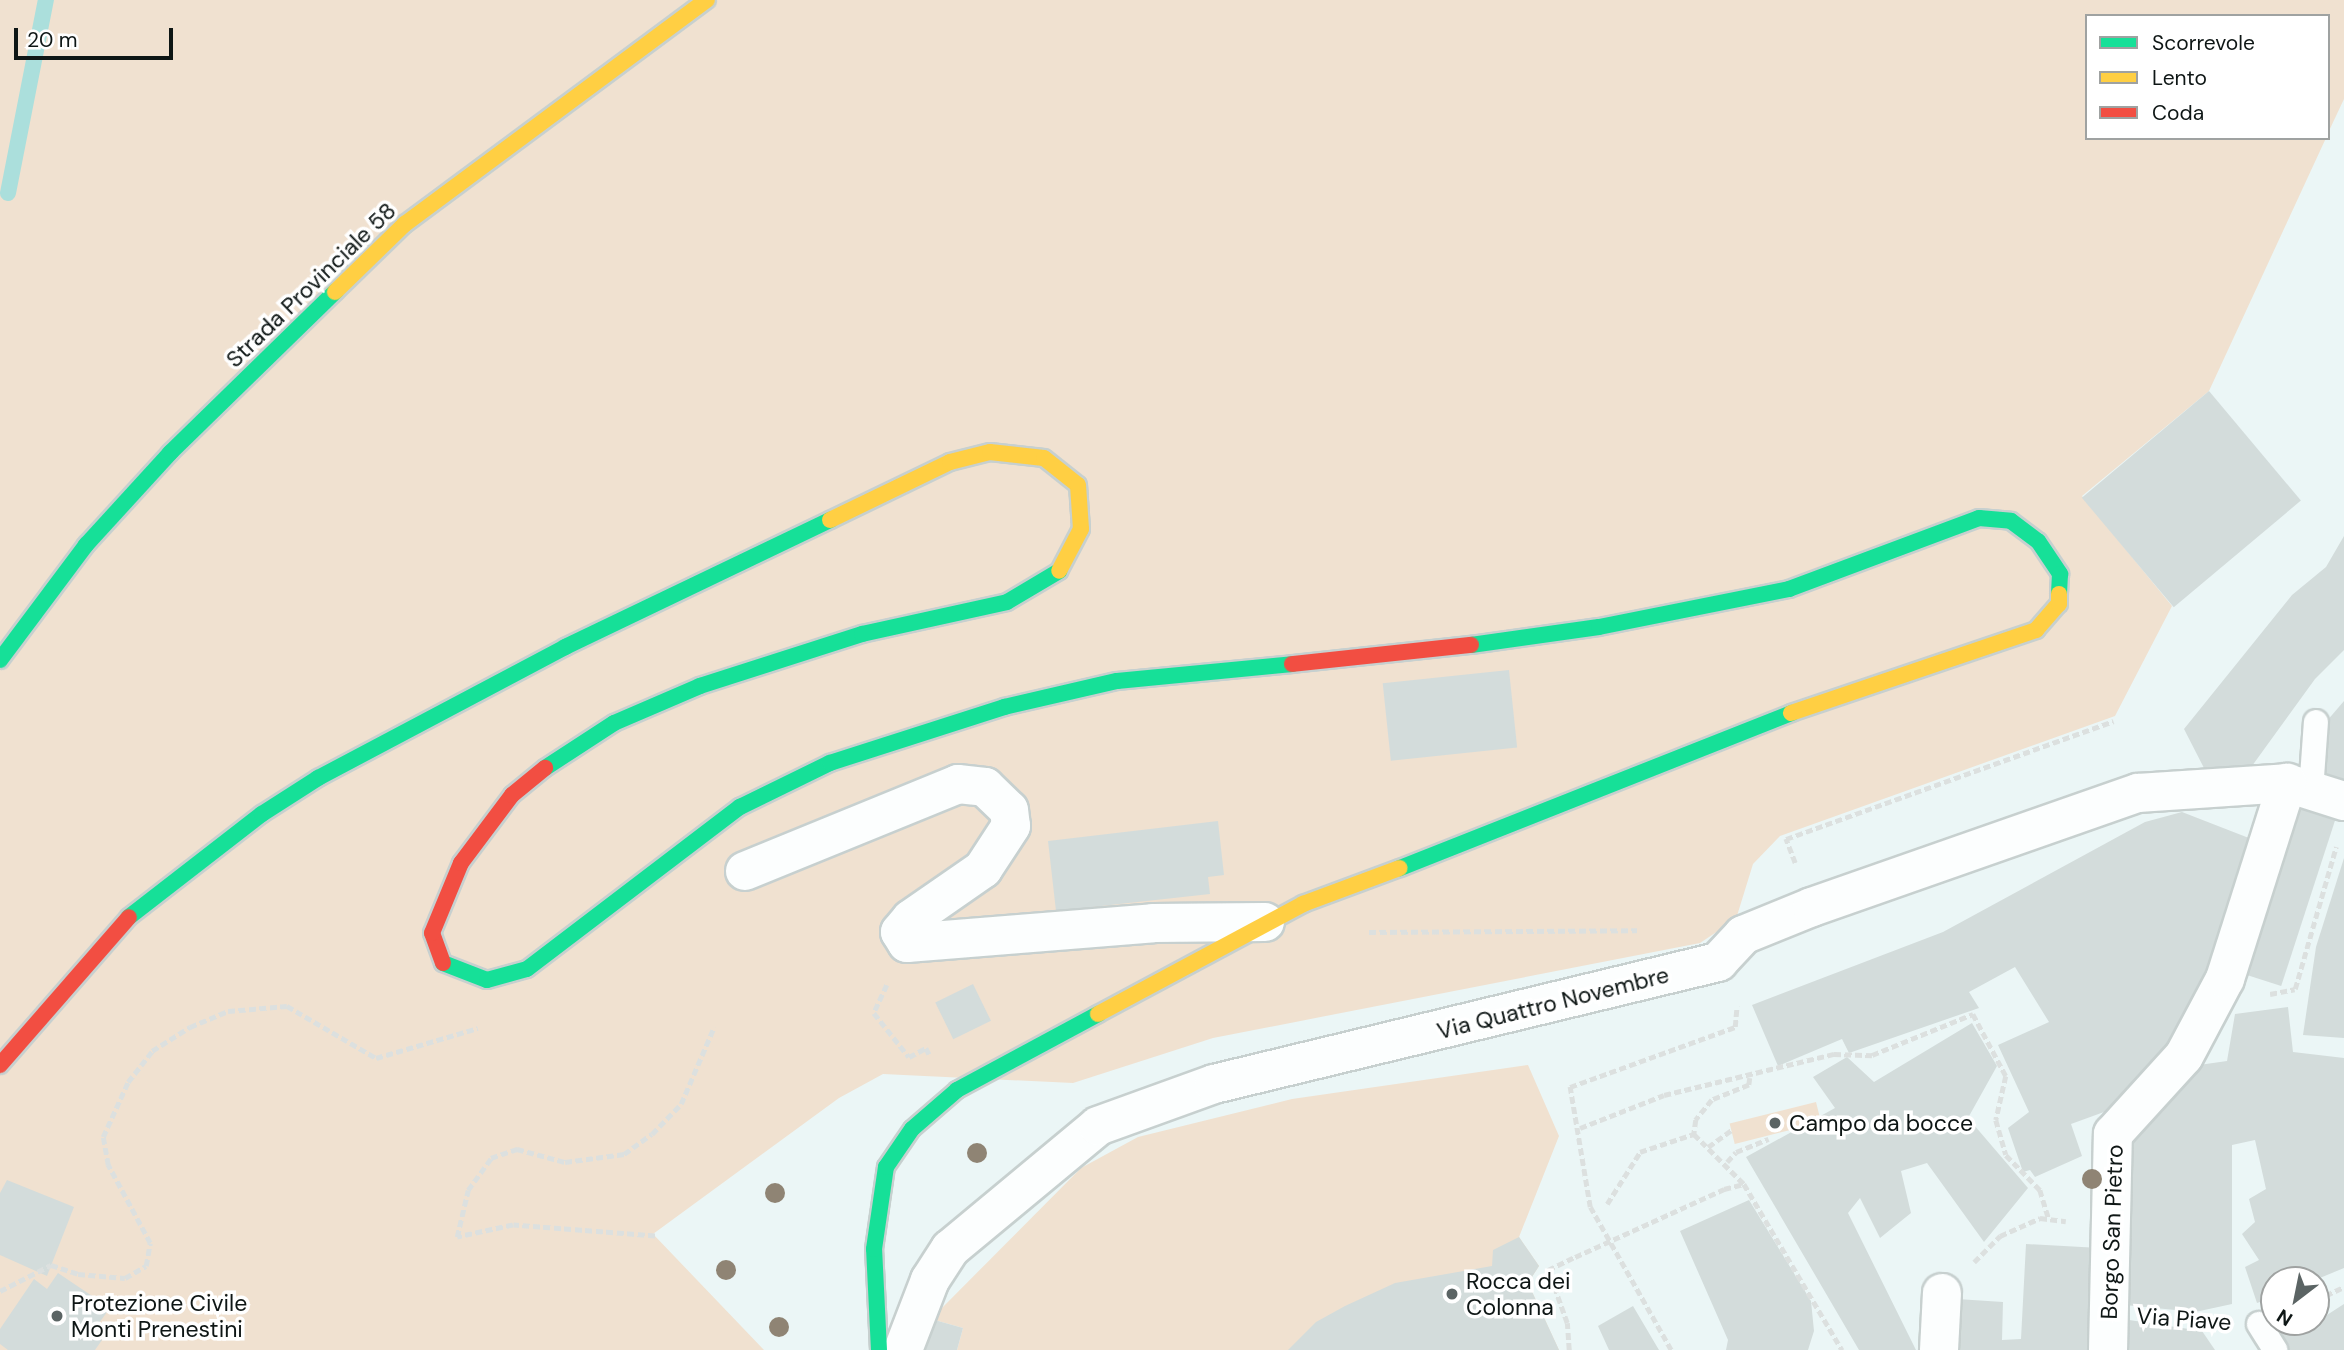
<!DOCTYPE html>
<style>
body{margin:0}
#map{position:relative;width:2344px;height:1350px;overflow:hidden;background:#ebf6f6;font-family:"DM Sans",sans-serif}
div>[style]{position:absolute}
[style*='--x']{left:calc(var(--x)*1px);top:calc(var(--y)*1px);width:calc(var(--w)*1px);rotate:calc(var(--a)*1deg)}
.green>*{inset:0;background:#f0e1d0;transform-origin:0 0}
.stream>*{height:16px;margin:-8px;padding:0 8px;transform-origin:8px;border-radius:8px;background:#abdfdc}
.building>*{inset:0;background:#d3dcdb;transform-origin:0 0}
.path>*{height:4.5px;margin-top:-2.25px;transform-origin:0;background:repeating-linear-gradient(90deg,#dce0df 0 7px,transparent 0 10.5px)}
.roads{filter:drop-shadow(2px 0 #c7d0cf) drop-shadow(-2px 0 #c7d0cf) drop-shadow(0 2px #c7d0cf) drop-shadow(0 -2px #c7d0cf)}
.lane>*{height:24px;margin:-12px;padding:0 12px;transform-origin:12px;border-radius:12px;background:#fcfefe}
.street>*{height:38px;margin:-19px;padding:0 19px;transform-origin:19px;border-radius:19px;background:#fcfefe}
.fast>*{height:16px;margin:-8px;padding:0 8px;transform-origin:8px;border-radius:8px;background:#16e098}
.slow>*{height:16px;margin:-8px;padding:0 8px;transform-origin:8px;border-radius:8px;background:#ffcf43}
.jam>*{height:16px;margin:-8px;padding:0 8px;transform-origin:8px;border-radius:8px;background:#f24e42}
.path-bridge>*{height:4.5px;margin-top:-2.25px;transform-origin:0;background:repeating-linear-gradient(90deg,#dce0df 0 7px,transparent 0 10.5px)}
.trees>*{width:20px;height:20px;margin:-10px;border-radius:50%;background:#8f8474}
.dots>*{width:19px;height:19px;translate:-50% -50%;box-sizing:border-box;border:4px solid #fff;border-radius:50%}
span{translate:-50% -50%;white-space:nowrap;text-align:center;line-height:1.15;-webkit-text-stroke:7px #fff;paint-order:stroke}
.street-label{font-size:23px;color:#0e1615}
.poi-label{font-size:23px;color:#0e1615}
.left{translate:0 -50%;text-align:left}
.legend{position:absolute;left:2085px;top:14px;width:245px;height:126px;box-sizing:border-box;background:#fff;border:2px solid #9fa2a1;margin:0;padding:9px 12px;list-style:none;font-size:21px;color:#0e1615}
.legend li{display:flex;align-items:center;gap:14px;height:35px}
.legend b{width:35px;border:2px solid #9fa2a1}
.north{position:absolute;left:2260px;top:1266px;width:70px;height:70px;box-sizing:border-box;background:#fff;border:2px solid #9fa2a1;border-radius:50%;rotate:212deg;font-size:19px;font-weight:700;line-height:28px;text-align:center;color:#0e1615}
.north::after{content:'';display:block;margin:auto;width:24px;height:32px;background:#5b6464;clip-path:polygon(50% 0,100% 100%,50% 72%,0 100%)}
.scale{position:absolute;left:14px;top:28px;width:159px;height:32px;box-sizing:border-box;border:4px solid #0e1615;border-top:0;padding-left:9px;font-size:21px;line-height:24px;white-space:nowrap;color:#0e1615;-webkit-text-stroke:5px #fff;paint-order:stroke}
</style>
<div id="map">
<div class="green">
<div style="clip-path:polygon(0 0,2344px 0,2344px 99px,2328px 133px,2328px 16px,2087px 16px,2087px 138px,2326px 138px,2209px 391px,2082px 496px,2172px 606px,2115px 716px,1780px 836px,1753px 864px,1736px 919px,1700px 943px,1213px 1038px,1073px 1083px,883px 1074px,839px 1098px,653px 1234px,764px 1350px,0 1350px)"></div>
<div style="clip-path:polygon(1528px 1065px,1559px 1136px,1519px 1237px,1539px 1266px,1528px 1283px,1559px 1350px,957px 1350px,963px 1328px,931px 1319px,1081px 1168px,1138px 1137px,1292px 1099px)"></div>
<div style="left:1816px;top:1102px;width:21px;height:89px;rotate:76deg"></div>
</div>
<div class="stream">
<div style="--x:8;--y:193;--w:197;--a:-78.9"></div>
</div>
<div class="building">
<div style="left:2209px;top:391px;width:143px;height:166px;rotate:50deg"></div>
<div style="clip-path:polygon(2344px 536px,2344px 650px,2315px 679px,2244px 777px,2205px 770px,2184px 729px,2292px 595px,2326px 567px)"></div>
<div style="left:1509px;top:670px;width:78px;height:127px;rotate:84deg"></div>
<div style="clip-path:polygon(2344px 701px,2344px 788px,2321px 781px,2326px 722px)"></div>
<div style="left:2294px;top:801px;width:45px;height:180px;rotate:18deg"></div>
<div style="clip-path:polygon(2182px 812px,2254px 840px,2244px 883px,2176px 1037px,2110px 1121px,2104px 1112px,2071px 1124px,2082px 1156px,2035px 1177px,2030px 1170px,2023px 1172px,2008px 1128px,2029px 1112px,1998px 1045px,2049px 1022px,2015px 967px,1969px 992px,1979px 1008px,1849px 1053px,1842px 1039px,1778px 1066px,1752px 1005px,1943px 932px,2145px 822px)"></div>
<div style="clip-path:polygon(1218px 821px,1224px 875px,1208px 877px,1210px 894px,1056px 911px,1048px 841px)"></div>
<div style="clip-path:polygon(2344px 858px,2344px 1038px,2303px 1035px,2316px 947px)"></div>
<div style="left:973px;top:984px;width:41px;height:42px;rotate:64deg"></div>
<div style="clip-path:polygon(2288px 1007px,2293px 1052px,2344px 1058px,2344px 1268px,2315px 1280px,2274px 1280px,2274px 1297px,2257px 1303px,2245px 1267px,2259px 1260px,2242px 1234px,2255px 1222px,2249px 1199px,2266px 1189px,2255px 1140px,2232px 1145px,2232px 1304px,2195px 1312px,2115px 1304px,2123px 1144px,2185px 1067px,2227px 1061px,2235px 1014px)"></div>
<div style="clip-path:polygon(1972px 1023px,1997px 1066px,1968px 1118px,2028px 1188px,1984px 1242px,1927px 1163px,1901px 1171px,1911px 1213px,1880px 1238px,1860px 1198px,1848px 1213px,1916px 1350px,1859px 1350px,1746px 1157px,1835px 1108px,1813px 1077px,1847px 1057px,1874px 1082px)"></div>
<div style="clip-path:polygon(7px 1180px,74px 1207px,47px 1276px,0 1255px,0 1193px)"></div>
<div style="clip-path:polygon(1749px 1200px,1811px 1301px,1814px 1331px,1808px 1350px,1726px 1350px,1728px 1340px,1680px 1231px)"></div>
<div style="clip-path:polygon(1519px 1237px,1539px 1266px,1528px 1283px,1559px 1350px,1288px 1350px,1316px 1322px,1345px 1306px,1395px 1283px,1492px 1266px,1493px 1250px)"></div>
<div style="clip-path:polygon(2026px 1244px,2100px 1248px,2095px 1350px,1952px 1350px,1957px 1299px,2003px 1302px,2002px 1340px,2021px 1339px)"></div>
<div style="clip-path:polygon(58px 1273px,110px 1308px,99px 1323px,109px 1330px,95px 1350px,8px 1350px,0 1344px,0 1329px,34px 1279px,47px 1289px)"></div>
<div style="clip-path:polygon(2344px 1304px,2344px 1350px,2285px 1350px,2275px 1336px,2316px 1322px)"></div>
<div style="clip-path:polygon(1633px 1306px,1656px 1345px,1659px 1350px,1609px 1350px,1598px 1326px)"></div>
<div style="clip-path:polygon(2116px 1318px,2202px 1331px,2215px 1350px,2116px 1350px)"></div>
<div style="clip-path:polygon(931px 1319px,963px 1328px,957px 1350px,922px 1350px)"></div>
</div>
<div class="path">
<div style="--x:1795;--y:863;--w:26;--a:-111"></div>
<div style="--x:1786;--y:839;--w:348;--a:-19.8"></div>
<div style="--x:1369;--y:932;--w:268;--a:-0.4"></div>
<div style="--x:887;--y:985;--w:31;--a:115"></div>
<div style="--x:874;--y:1013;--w:56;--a:51.5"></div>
<div style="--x:909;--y:1057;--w:19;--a:-28"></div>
<div style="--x:926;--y:1048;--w:7;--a:63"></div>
<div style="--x:2270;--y:994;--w:25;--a:-11"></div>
<div style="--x:2295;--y:989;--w:148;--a:-73.9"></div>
<div style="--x:1750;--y:1078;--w:7;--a:98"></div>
<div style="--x:1749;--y:1085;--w:40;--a:158"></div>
<div style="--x:1712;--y:1100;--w:26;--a:129"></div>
<div style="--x:1696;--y:1120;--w:14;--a:98"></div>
<div style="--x:1694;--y:1134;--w:71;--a:45"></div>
<div style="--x:1744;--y:1184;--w:193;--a:59.4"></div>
<div style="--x:1580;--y:1128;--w:90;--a:-21.4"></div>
<div style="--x:1664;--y:1095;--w:175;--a:-13.6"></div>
<div style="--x:1834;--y:1054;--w:38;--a:2"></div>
<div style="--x:1872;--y:1055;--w:109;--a:-22.1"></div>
<div style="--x:1973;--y:1014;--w:70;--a:62"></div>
<div style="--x:2006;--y:1076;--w:45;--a:102.8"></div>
<div style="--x:1996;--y:1120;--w:36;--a:74"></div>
<div style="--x:2006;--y:1155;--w:49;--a:45.8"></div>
<div style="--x:2040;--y:1190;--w:30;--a:73"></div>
<div style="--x:1708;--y:1147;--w:29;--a:-36"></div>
<div style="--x:1727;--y:1162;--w:13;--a:-48"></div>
<div style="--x:1736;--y:1152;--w:35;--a:-22"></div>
<div style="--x:1724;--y:1189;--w:21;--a:-14"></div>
<div style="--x:1607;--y:1204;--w:62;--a:-57.6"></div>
<div style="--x:1640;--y:1152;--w:57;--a:-18.4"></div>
<div style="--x:655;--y:1236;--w:142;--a:-175.6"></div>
<div style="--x:513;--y:1225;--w:57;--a:167.9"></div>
<div style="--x:457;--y:1237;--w:48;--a:-76.8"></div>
<div style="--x:468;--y:1190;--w:39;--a:-54"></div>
<div style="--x:491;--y:1158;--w:28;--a:-19"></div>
<div style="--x:517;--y:1149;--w:50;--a:15.2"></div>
<div style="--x:565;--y:1162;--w:60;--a:-7.7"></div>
<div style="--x:624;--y:1154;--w:34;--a:-36"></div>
<div style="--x:652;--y:1134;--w:42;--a:-46"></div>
<div style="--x:681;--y:1104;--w:84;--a:-66.8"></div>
<div style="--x:1974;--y:1262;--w:37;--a:-45"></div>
<div style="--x:2000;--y:1236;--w:44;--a:-24.2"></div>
<div style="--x:2040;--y:1218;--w:26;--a:7"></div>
<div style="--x:0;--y:1291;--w:57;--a:-27"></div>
<div style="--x:51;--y:1265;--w:28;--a:18"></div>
<div style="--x:78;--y:1274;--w:47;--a:4.9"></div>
<div style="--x:125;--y:1278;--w:24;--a:-30"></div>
<div style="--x:146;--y:1266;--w:23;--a:-80"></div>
<div style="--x:150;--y:1243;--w:89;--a:-118.3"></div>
<div style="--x:108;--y:1165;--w:28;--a:-100"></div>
<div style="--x:103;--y:1137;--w:60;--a:-65.6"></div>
<div style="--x:128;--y:1082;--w:39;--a:-52"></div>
<div style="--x:152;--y:1051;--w:45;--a:-32.3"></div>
<div style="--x:190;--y:1027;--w:41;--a:-22.8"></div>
<div style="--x:228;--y:1011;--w:59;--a:-4.8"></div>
<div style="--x:287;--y:1006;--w:103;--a:30.3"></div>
<div style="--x:376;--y:1058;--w:106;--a:-16.4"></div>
<div style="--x:2316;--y:1300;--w:31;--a:-25"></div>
<div style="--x:2154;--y:1316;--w:65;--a:4.4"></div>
<div style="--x:1569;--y:1350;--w:27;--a:-94"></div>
<div style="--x:1567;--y:1323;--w:56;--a:-109.7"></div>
<div style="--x:1548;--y:1270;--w:30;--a:-26"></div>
<div style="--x:1671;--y:1350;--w:164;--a:-119.5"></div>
<div style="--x:1590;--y:1207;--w:122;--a:-99.5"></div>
<div style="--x:1570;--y:1087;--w:176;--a:-20"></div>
<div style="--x:1735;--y:1027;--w:21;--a:-85"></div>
</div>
<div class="roads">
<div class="lane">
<div style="--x:2311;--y:791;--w:69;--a:-85.9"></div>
<div style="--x:2259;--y:1324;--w:31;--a:58"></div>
</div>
<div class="street">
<div style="--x:745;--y:871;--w:230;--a:-22.2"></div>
<div style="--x:958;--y:784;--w:27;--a:6"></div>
<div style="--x:985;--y:787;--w:33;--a:44"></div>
<div style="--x:1009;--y:810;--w:16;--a:83"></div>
<div style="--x:1011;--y:826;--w:51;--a:123.1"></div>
<div style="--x:983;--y:869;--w:88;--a:145.2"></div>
<div style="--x:911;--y:919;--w:17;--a:130"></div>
<div style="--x:900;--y:932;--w:13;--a:58"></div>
<div style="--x:907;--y:943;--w:247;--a:-4.6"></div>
<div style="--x:1153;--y:923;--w:112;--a:-0.5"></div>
<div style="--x:903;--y:1350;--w:75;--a:-68.9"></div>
<div style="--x:930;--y:1280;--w:37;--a:-57"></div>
<div style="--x:950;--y:1249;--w:192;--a:-39.7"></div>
<div style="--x:1098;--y:1126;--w:123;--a:-19.9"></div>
<div style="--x:1214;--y:1084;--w:519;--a:-13.61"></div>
<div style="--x:1718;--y:962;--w:37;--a:-47"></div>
<div style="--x:1743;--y:935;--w:74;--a:-22.1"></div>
<div style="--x:1812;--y:907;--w:345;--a:-19.3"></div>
<div style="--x:2138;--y:793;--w:149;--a:-3.8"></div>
<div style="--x:2287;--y:783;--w:60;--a:17.5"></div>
<div style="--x:1939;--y:1350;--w:57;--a:-87"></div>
<div style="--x:2108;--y:1350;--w:216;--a:-88.7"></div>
<div style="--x:2113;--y:1134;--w:105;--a:-47.7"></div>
<div style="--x:2184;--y:1056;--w:87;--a:-62"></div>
<div style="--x:2225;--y:979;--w:206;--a:-72.4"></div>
</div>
<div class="fast">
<div style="--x:1471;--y:645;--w:129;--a:-8"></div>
<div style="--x:1599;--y:627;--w:194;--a:-11.3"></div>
<div style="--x:1789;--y:589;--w:203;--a:-20.5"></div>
<div style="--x:1979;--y:518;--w:32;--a:5"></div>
<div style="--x:2011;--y:521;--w:34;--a:37"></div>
<div style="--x:2038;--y:541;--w:40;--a:56"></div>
<div style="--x:2060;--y:574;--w:20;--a:93"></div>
<div style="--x:0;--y:660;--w:144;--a:-53.2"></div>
<div style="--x:86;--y:545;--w:125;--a:-47.6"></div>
<div style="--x:170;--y:453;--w:231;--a:-44.3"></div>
<div style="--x:545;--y:768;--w:82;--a:-33.1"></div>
<div style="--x:614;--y:723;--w:94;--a:-23.3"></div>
<div style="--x:700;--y:686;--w:170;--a:-17.8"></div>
<div style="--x:862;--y:634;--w:148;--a:-12.4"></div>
<div style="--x:1007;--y:602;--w:61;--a:-30.8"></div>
<div style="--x:1400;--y:868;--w:421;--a:-21.6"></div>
<div style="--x:129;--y:917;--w:168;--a:-37.8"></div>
<div style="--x:262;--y:814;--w:67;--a:-32.7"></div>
<div style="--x:318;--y:778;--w:280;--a:-27.9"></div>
<div style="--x:565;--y:647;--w:294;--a:-25.6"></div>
<div style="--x:443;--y:963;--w:47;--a:21.1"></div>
<div style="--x:487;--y:980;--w:41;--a:-15.4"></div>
<div style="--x:527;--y:969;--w:268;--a:-37.3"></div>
<div style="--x:740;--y:807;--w:100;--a:-26.1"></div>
<div style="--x:830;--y:763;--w:183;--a:-17.8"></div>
<div style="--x:1004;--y:707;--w:116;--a:-13"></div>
<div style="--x:1117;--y:681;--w:176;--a:-5.5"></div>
<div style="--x:879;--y:1350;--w:101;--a:-92.8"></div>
<div style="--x:874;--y:1249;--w:83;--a:-81.7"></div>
<div style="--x:886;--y:1167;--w:46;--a:-55.6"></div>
<div style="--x:912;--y:1129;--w:60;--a:-40.9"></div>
<div style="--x:957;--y:1090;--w:160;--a:-28.3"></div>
</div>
<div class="slow">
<div style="--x:335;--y:292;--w:98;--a:-44.2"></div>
<div style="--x:405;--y:224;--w:376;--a:-36.6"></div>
<div style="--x:830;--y:520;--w:133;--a:-25.8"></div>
<div style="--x:950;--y:462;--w:41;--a:-14"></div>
<div style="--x:990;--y:452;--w:54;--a:6.3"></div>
<div style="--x:1044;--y:458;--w:43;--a:38.5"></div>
<div style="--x:1078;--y:485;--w:44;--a:86.1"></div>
<div style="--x:1081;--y:529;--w:47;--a:117.6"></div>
<div style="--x:1791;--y:713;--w:259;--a:-18.7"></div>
<div style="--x:2036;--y:630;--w:35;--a:-49"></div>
<div style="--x:2059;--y:604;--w:10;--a:-90"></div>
<div style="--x:1098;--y:1014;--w:233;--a:-28.2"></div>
<div style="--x:1303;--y:904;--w:103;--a:-20.4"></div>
</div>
<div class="jam">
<div style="--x:1292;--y:664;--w:180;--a:-6.1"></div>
<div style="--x:443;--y:963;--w:32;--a:-110"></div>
<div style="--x:432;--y:933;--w:76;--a:-67.5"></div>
<div style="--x:461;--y:863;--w:85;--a:-53.1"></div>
<div style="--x:512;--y:795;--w:43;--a:-39.3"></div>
<div style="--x:0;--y:1065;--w:196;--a:-48.9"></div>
</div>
</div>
<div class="path-bridge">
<div style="--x:1575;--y:1257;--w:164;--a:-24.5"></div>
</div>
<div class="trees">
<div style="left:977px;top:1153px"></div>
<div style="left:2092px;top:1179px"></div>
<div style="left:775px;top:1193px"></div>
<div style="left:726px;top:1270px"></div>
<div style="left:779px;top:1327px"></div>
</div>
<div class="dots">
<div style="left:1775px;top:1123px;background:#5b6464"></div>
<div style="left:1452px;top:1294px;background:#5b6464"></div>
<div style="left:57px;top:1316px;background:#5b6464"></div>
</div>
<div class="street-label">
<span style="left:311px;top:285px;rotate:-44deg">Strada Provinciale 58</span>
<span style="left:1553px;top:1003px;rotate:-14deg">Via Quattro Novembre</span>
<span style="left:2112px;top:1232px;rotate:-88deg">Borgo San Pietro</span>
<span style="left:2184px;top:1319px;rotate:4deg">Via Piave</span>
</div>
<div class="poi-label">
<span class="left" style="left:1789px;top:1123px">Campo da bocce</span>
<span class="left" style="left:1466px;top:1294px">Rocca dei<br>Colonna</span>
<span class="left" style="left:71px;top:1316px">Protezione Civile<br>Monti Prenestini</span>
</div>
<ul class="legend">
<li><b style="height:9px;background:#16e098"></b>Scorrevole</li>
<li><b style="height:9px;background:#ffcf43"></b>Lento</li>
<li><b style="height:9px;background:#f24e42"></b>Coda</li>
</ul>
<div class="north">N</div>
<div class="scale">20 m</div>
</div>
